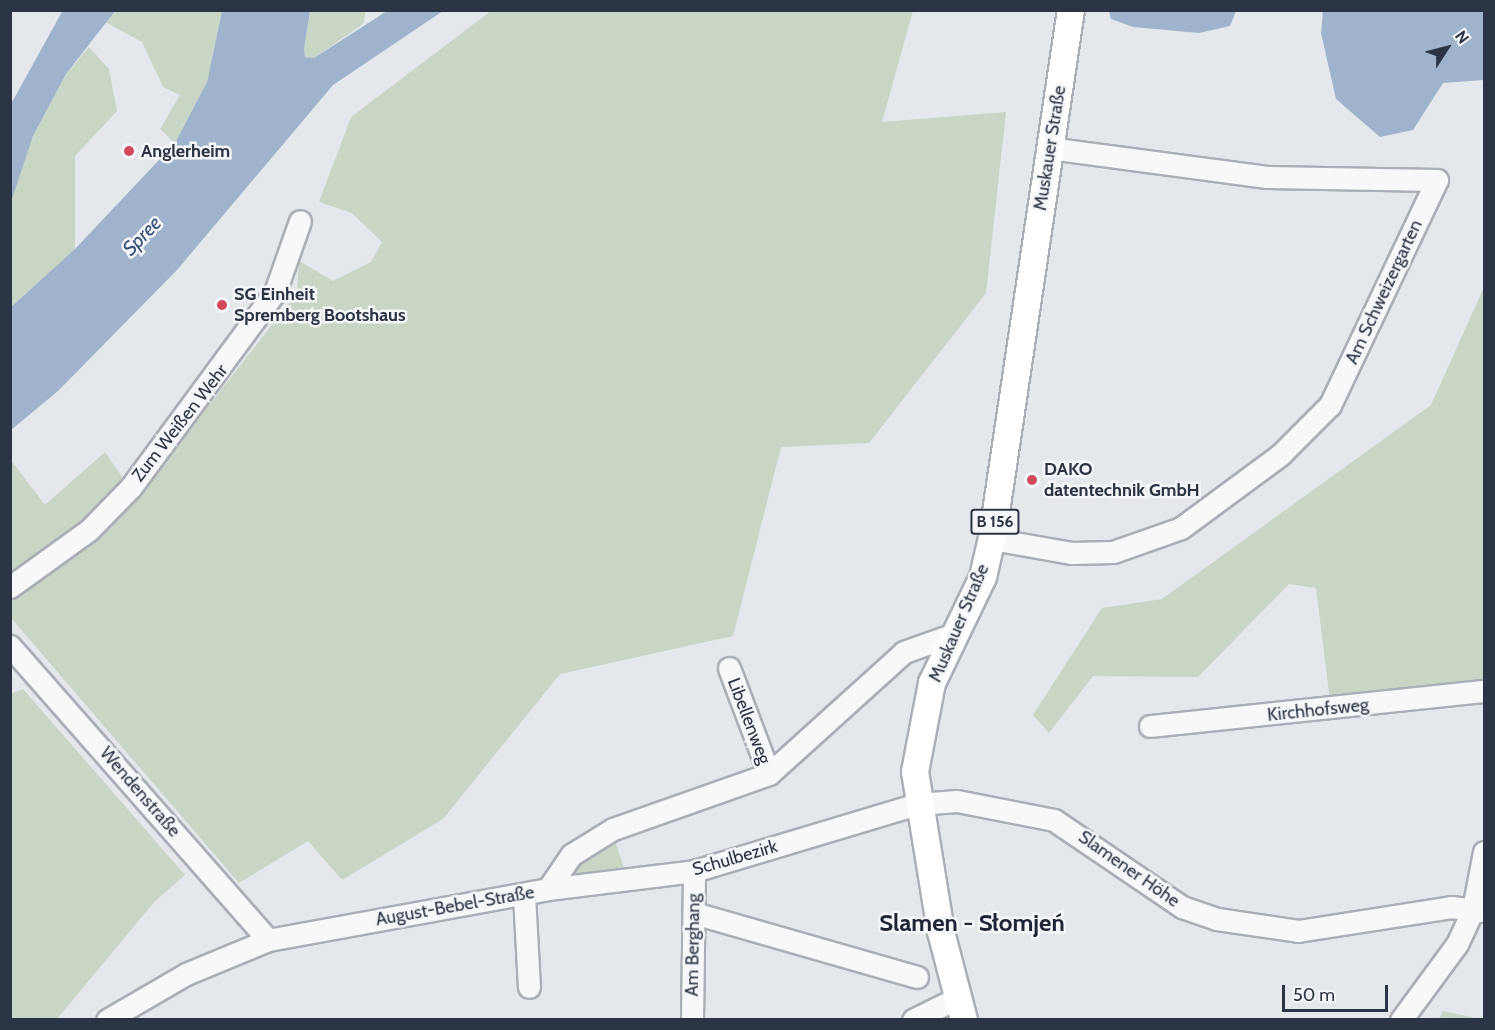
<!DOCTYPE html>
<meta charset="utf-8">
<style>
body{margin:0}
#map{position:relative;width:1495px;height:1030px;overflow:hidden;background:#e4e7ec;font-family:Cabin,sans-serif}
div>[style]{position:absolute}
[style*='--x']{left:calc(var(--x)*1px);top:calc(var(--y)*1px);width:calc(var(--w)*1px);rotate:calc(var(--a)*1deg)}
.green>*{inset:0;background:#c9d6c5}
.water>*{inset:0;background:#9fb4cc}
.roads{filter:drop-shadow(2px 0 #a9aeb7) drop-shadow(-2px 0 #a9aeb7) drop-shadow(0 2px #a9aeb7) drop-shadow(0 -2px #a9aeb7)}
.minor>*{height:21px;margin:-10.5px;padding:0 10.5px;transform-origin:10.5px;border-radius:10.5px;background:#f7f8fa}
.major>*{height:26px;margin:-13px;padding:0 13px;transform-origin:13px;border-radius:13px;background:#fff}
.dots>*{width:16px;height:16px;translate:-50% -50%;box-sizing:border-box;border:3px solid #f4f6f9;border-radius:50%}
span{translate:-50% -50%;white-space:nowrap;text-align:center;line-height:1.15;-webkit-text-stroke:5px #f4f6f9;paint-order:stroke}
.shield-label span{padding:2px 4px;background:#f4f6f9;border:2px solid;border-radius:4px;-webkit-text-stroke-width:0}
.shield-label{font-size:16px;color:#2b3445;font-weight:700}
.street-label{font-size:18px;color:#2b3445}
.poi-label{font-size:18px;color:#2b3445;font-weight:700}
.left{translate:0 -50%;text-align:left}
.water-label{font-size:20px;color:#34527a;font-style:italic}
.district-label{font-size:24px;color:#1d2536;font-weight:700}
.frame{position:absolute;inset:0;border:12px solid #2b3445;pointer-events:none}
.north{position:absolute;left:1417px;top:18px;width:60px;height:60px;-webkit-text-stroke:4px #f4f6f9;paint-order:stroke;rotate:54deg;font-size:16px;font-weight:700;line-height:24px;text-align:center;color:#2b3445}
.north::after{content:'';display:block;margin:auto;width:21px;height:27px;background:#2b3445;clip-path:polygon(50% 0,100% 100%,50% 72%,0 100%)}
.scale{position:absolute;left:1282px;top:985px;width:106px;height:27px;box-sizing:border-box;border:3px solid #2b3445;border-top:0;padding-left:8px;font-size:18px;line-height:21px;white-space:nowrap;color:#2b3445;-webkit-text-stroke:4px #f4f6f9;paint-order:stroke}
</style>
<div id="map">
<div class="green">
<div style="clip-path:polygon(115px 11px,222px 11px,207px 82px,175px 143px,160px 129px,180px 95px,163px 87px,142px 42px,105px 22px)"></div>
<div style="clip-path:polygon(310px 11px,366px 11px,363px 24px,314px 58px,305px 57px,304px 49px)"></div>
<div style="clip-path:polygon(491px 11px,913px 11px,882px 122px,1006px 112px,986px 293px,869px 443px,781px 447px,733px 636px,560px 674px,443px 819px,342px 880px,308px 841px,239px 883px,11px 618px,10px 601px,94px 539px,140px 493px,297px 293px,299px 261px,333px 281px,371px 262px,382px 242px,352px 213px,319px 202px,351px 117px)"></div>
<div style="clip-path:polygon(89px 47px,109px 69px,117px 111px,75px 156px,75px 249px,11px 307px,10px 202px,33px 136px,66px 74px)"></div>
<div style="clip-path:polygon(1484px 287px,1484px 691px,1331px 709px,1316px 588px,1289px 584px,1198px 677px,1093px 676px,1049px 733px,1033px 715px,1102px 608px,1162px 599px,1431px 405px)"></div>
<div style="clip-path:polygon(105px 452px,127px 484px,83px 526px,11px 578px,10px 459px,45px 505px)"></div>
<div style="clip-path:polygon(23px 689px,185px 875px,155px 901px,57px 1019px,11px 1019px,10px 694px)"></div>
<div style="clip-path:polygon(614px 838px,625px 871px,570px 881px,570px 866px)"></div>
<div style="clip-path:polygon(1443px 1011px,1481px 1019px,1439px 1019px)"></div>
</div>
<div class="water">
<div style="clip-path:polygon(63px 10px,115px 11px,66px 74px,33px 136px,11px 202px,11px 104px)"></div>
<div style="clip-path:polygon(222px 11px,310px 11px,304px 49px,305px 57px,314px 58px,387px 11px,443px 11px,333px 85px,177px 270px,58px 391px,11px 430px,11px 307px,75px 249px,175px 143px,207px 82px)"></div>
<div style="clip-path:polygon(1109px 11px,1109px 10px,1236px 11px,1230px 26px,1199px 33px,1133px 27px,1111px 19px)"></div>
<div style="clip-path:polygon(1323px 11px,1484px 11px,1484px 80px,1443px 83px,1413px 130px,1380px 137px,1336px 99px,1321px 33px)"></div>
</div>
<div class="roads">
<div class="minor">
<div style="--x:992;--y:539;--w:80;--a:10"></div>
<div style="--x:1071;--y:553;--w:42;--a:-1.4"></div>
<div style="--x:1113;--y:552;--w:72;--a:-19.4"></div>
<div style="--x:1181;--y:528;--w:123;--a:-36.4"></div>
<div style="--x:1280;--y:455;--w:71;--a:-45"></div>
<div style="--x:1330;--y:405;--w:249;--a:-64.6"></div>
<div style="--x:1437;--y:180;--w:170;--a:-179"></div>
<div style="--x:1267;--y:177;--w:219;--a:-172.4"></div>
<div style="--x:10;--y:587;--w:97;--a:-35.8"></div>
<div style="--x:89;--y:530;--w:60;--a:-45.7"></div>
<div style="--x:131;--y:487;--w:242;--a:-53.6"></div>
<div style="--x:275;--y:292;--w:75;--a:-70.6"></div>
<div style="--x:10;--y:646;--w:391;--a:48.7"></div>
<div style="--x:729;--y:668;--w:113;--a:69.3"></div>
<div style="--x:1150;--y:726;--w:336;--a:-6"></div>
<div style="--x:548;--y:889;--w:41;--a:-55.9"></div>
<div style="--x:571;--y:855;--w:49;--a:-31.8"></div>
<div style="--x:613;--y:829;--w:165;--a:-19.4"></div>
<div style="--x:769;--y:774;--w:182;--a:-42.1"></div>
<div style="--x:904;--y:652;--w:53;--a:-19.8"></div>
<div style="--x:524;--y:895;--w:92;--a:86.9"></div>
<div style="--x:694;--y:913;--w:232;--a:16"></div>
<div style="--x:107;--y:1020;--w:91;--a:-30.2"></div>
<div style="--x:186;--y:974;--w:89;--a:-22.5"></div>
<div style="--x:268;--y:940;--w:285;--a:-10.3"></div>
<div style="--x:548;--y:889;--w:147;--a:-7"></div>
<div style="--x:694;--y:871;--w:233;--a:-16.7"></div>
<div style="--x:917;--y:804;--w:40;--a:-4.3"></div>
<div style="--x:957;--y:801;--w:99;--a:11.1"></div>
<div style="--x:1054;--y:820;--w:155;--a:34.2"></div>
<div style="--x:1182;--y:907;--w:37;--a:19"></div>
<div style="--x:1217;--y:919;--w:82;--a:8.4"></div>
<div style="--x:1298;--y:931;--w:155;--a:-8.9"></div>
<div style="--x:1451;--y:907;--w:33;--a:7"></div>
<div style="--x:692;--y:1020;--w:149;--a:-89.2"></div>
<div style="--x:913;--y:1020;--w:49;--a:-26.6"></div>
<div style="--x:1401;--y:1020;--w:94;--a:-53.6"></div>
<div style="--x:1457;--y:944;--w:38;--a:-65"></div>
<div style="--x:1473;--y:909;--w:58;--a:-79.1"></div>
</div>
<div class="major">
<div style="--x:964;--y:1020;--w:91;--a:-104.6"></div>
<div style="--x:941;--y:932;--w:162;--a:-99.2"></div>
<div style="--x:915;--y:772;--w:91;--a:-79.2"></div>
<div style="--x:932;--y:683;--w:118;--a:-64.3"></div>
<div style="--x:983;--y:577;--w:39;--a:-77"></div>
<div style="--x:992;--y:539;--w:535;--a:-81.51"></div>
</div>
</div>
<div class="dots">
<div style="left:129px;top:151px;background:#d1495b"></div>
<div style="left:222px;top:305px;background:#d1495b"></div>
<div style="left:1032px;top:480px;background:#d1495b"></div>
</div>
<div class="shield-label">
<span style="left:995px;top:522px">B 156</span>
</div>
<div class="street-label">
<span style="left:1050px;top:148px;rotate:-81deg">Muskauer Straße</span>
<span style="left:1384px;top:292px;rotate:-65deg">Am Schweizergarten</span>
<span style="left:180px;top:423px;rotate:-52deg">Zum Weißen Wehr</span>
<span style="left:959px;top:623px;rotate:-67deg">Muskauer Straße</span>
<span style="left:1318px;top:710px;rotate:-6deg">Kirchhofsweg</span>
<span style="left:749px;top:721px;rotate:69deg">Libellenweg</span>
<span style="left:140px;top:792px;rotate:49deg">Wendenstraße</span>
<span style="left:735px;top:858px;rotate:-16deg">Schulbezirk</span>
<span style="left:1129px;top:869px;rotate:35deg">Slamener Höhe</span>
<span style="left:455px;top:906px;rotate:-10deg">August-Bebel-Straße</span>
<span style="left:693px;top:945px;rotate:-89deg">Am Berghang</span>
</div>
<div class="poi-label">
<span class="left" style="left:141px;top:151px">Anglerheim</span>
<span class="left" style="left:234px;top:305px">SG Einheit<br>Spremberg Bootshaus</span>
<span class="left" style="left:1044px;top:480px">DAKO<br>datentechnik GmbH</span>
</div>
<div class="water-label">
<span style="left:142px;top:236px;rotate:-46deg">Spree</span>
</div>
<div class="district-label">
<span style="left:972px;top:923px">Slamen - Słomjeń</span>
</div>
<div class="frame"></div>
<div class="north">N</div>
<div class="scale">50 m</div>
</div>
